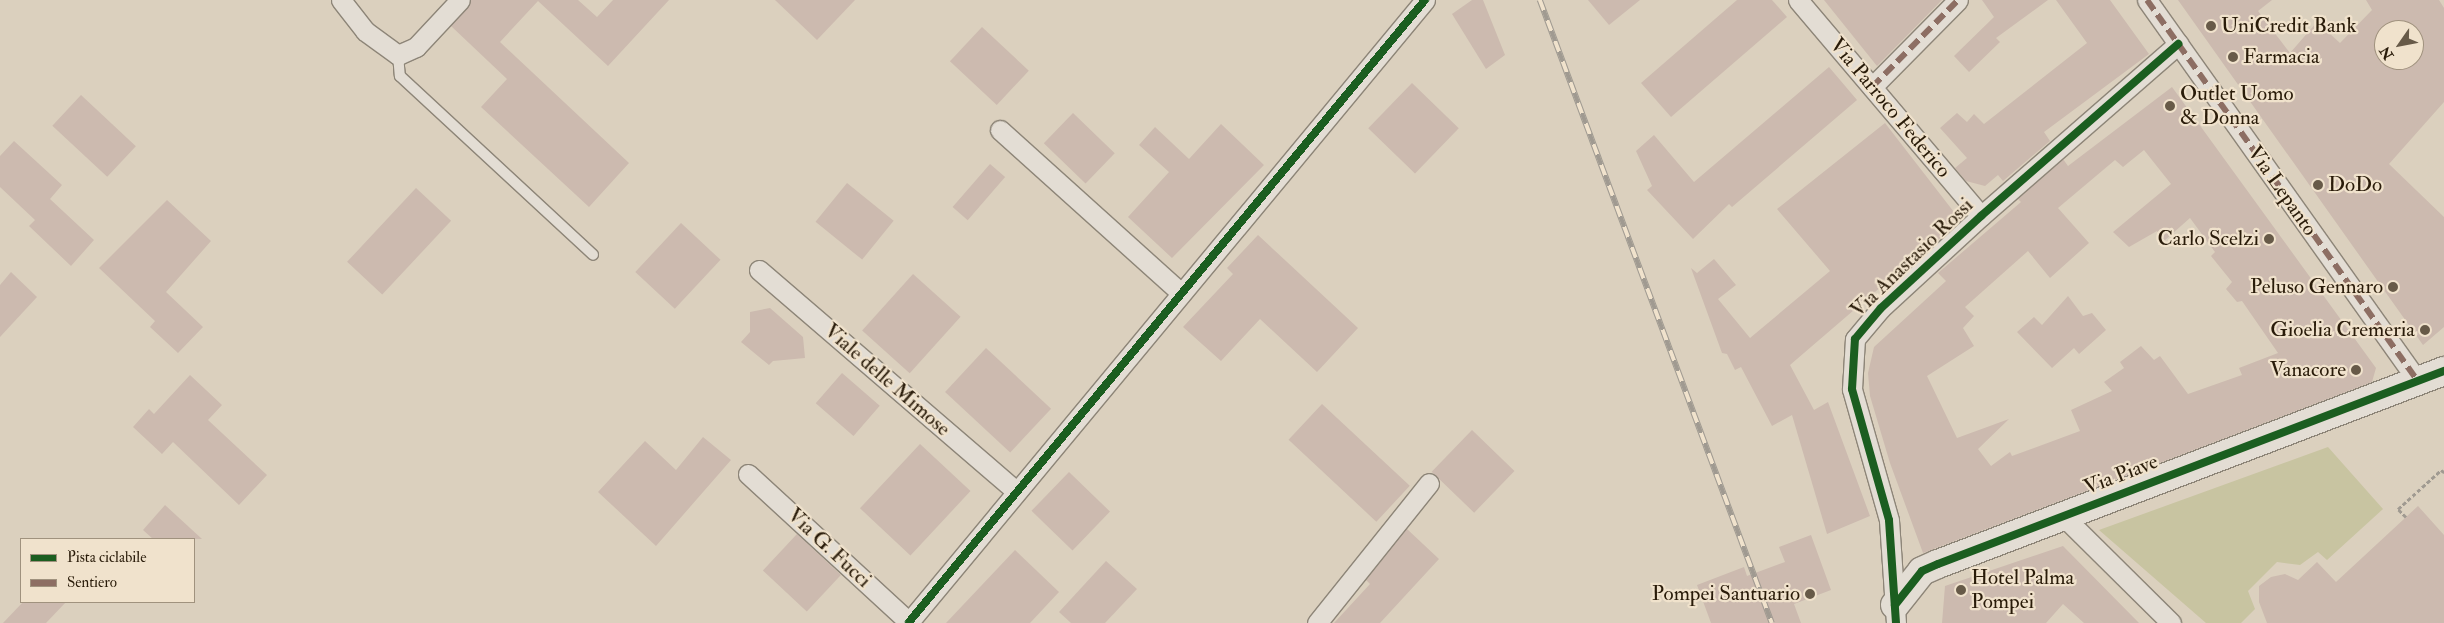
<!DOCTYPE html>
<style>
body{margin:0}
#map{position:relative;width:2444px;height:623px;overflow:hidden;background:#dbd0be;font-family:"IM FELL Double Pica",serif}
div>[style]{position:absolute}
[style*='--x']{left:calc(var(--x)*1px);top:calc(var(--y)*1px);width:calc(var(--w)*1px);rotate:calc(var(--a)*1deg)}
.green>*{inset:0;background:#c8c4a1}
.building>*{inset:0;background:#ccbaaf;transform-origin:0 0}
.path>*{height:3px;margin-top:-1.5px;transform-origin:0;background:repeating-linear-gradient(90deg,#a09a91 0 4px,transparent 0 6.5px)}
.roads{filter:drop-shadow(1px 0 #8d8578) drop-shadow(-1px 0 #8d8578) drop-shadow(0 1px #8d8578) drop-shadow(0 -1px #8d8578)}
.lane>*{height:10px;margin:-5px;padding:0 5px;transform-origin:5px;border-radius:5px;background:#e3ddd4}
.street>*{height:19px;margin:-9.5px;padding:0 9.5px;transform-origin:9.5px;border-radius:9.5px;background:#e3ddd4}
.secondary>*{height:28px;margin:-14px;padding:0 14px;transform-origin:14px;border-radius:14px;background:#e3ddd4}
.rail>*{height:5.5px;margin-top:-2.75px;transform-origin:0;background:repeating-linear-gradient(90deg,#f0e2cc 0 11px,#a09a91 0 22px);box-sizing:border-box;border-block:1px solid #a09a91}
.quiet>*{height:6px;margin-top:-3px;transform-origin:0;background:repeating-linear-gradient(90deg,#8d6e63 0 12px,transparent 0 18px)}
.cycleway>*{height:8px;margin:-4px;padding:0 4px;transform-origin:4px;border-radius:4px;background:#1b5e20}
.dots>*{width:14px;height:14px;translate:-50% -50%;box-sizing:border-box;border:2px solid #f0e2cc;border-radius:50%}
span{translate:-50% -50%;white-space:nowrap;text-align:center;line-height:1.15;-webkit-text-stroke:4.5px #f0e2cc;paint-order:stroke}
.poi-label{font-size:21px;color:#291b09}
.left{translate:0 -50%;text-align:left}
.right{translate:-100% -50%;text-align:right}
.street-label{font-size:21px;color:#291b09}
.legend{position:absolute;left:20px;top:538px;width:175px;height:65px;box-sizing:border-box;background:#f0e2cc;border:1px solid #a0927e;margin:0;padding:6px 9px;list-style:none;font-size:15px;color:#291b09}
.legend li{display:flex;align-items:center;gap:10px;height:25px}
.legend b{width:25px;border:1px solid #a0927e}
.north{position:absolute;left:2374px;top:20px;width:50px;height:50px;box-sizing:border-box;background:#f0e2cc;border:1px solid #a0927e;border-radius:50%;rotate:237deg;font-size:14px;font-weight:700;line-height:20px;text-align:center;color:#291b09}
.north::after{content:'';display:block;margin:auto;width:18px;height:22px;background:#675a48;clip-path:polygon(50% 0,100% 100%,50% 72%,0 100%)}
</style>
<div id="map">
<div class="green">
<div style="clip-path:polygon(2328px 447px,2383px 509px,2327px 560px,2318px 552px,2300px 565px,2277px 562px,2248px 591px,2255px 609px,2241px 623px,2206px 623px,2099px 530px)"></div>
</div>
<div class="building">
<div style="clip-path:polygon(471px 0,578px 0,597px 17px,613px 0,669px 0,608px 66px,538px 1px,500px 42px,629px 163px,589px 207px,481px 107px,507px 79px,451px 26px)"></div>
<div style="clip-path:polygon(775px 0,855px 0,817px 40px)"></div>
<div style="clip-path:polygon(1472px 0,1483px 0,1505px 55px,1486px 69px,1452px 14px)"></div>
<div style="clip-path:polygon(1588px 0,1640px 0,1609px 25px)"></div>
<div style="clip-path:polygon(1737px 0,1772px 0,1787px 17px,1671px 117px,1641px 83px)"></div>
<div style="clip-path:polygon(1824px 0,1942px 0,1877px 66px)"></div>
<div style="clip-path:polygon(1982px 0,2048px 0,1996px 38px,2000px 42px,1969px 72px,1954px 56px,1994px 17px)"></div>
<div style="clip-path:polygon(2056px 0,2110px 0,2149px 54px,2044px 132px,2050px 141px,2003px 181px,1998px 175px,1985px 186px,1966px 181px,1955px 168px,1967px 158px,1940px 128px,1957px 113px,1967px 122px,1974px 114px,1984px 124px,2087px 43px)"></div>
<div style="clip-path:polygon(evenodd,2178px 0,2272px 0,2258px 11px,2290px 53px,2317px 22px,2340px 43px,2372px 10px,2366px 0,2439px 0,2444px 8px,2444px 102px,2389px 164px,2444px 217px,2444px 327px,2423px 345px,2178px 0,2384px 30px,2414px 30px,2414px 60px,2384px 60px,2384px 30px)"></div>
<div style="left:982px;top:27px;width:64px;height:47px;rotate:43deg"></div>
<div style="clip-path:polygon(1829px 67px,1857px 100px,1732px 207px,1729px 204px,1693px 239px,1647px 190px,1652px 186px,1636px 151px,1654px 135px,1694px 182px)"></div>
<div style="left:1412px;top:83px;width:65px;height:63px;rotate:44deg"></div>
<div style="clip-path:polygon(evenodd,2172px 87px,2376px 368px,2372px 382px,1923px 553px,1890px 463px,1870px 396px,1868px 373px,1874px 347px,1946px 281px,1938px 273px,2021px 202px,2018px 199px,2063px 159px,2068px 166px,2172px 87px,2144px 150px,2171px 184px,2113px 232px,2129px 247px,2157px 231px,2164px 241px,2190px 218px,2215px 252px,2211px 256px,2232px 282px,2226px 289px,2237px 302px,2242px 301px,2278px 353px,2239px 368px,2242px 375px,2188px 394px,2160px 356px,2154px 360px,2141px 346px,2120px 362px,2124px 368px,2104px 382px,2112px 391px,2071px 410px,2080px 431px,2012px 456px,2010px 452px,1991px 466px,1978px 449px,2009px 419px,1957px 438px,1927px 376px,1974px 346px,1963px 328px,1974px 316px,1965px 307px,2028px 251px,2050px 278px,2089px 243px,2058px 208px,2115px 160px,2123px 167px,2144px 150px)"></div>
<div style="left:81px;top:95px;width:75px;height:42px;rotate:43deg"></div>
<div style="left:1073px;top:113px;width:58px;height:42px;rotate:44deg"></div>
<div style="clip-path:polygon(1885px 123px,1957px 216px,1951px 228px,1920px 257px,1918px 255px,1790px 365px,1814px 410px,1828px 402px,1870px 516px,1827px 534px,1792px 415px,1772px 426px,1741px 367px,1735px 370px,1727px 354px,1722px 353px,1691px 268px,1697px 273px,1714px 259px,1736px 285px,1718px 299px,1750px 338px,1830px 271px,1777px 209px)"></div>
<div style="clip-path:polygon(1221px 124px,1264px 165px,1172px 258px,1128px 217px,1169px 172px,1139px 145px,1155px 127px,1189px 159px)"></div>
<div style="clip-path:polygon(14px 141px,62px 185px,50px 199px,94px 240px,71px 266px,29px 226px,35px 220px,0 187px,0 156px)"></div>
<div style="left:990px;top:164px;width:20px;height:57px;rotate:41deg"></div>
<div style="left:847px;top:183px;width:60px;height:50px;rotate:39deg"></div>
<div style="left:416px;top:188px;width:48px;height:101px;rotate:43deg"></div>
<div style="clip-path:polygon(167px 200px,211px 241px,166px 292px,203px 327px,178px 353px,150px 327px,155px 321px,99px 268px)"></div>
<div style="left:681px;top:223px;width:54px;height:67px;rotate:43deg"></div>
<div style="clip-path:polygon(1258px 235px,1358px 328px,1317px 372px,1260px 319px,1221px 361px,1183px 327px,1233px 274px,1227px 268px)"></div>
<div style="clip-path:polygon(11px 272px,37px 297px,0 337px,0 285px)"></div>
<div style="left:913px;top:274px;width:64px;height:76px;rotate:42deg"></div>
<div style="clip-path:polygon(2068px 296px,2083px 316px,2092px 313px,2106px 330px,2079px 354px,2074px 348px,2052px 368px,2017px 332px,2034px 317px,2042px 325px)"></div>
<div style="clip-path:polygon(770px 308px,803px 337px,805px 358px,773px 361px,769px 365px,741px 342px,750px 332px,750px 312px)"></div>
<div style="left:986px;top:348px;width:89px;height:60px;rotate:43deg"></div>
<div style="left:842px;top:373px;width:50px;height:40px;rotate:41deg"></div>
<div style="clip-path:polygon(190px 375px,222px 405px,208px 420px,267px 475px,239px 505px,173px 442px,162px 454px,133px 427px,149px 409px,154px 414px)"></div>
<div style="left:1322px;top:404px;width:120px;height:49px;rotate:43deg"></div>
<div style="left:1472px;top:430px;width:59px;height:58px;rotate:44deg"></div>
<div style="clip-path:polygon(703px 437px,731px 460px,656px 546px,598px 492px,645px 441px,676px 470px)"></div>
<div style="left:920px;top:444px;width:69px;height:88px;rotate:43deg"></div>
<div style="left:1069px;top:472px;width:57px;height:54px;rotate:44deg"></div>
<div style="clip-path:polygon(165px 505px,202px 539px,153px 539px,143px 530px)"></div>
<div style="clip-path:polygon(2418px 506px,2444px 535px,2444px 623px,2267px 623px,2259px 602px,2259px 586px,2271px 577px,2285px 574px,2298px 580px,2317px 562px,2336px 582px)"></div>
<div style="clip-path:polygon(1407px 529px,1439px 559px,1380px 623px,1334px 623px,1370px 584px,1366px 580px)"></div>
<div style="left:797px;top:534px;width:60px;height:50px;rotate:43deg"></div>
<div style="clip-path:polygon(1811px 535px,1831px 590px,1794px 604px,1801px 623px,1711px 623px,1697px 585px,1744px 567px,1747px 576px,1785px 562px,1779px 547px)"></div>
<div style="clip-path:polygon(2063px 546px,2139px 623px,2084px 623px,2063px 604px,2046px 623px,1942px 623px,1945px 586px)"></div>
<div style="clip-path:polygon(1015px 550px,1059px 592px,1030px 623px,946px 623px)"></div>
<div style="clip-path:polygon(1106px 561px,1137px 589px,1105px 623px,1071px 623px,1059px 612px)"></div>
<div style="clip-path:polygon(23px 602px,66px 602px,46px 623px,3px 623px)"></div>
</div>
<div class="path">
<div style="--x:2406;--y:517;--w:11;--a:-135"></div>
<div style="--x:2398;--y:509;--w:58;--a:-42.2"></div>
<div style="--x:2441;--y:470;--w:4;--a:34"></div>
</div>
<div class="roads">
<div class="lane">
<div style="--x:398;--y:55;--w:21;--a:85"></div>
<div style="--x:400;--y:76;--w:263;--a:42.8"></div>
</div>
<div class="street">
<div style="--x:341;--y:0;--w:39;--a:52"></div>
<div style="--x:365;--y:31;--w:41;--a:36"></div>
<div style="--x:398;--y:55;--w:20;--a:-24"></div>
<div style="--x:416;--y:47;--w:64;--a:-46.9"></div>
<div style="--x:1798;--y:0;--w:283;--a:49.7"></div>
<div style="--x:2147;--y:0;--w:468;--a:54.6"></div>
<div style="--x:1872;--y:87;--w:122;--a:-45.3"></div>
<div style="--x:1000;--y:130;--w:242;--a:42"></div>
<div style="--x:759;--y:270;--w:338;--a:40.7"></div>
<div style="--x:748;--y:474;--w:220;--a:42.6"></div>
<div style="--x:2063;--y:516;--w:152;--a:44.7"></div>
<div style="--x:909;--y:622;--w:808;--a:-50.32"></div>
<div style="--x:1317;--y:623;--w:179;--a:-51.3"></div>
<div style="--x:1896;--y:623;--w:103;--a:-93.9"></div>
<div style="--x:1889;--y:520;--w:136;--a:-105.8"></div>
<div style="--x:1852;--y:389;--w:50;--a:-86.6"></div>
<div style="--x:1855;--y:339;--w:40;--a:-50"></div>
<div style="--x:1881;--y:308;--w:136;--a:-42.6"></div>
<div style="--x:1981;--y:216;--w:262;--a:-41.1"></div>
</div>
<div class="secondary">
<div style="--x:1895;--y:605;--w:43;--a:-51.5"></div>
<div style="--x:1922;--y:571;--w:17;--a:-24"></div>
<div style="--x:1938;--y:564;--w:542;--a:-20.88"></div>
</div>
</div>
<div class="rail">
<div style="--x:1540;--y:0;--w:665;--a:69.58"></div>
</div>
<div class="quiet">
<div style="--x:2147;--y:0;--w:468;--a:54.6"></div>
<div style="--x:1872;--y:87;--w:122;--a:-45.3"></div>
</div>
<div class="cycleway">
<div style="--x:1895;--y:605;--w:43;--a:-51.5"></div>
<div style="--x:1922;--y:571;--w:17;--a:-24"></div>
<div style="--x:1938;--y:564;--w:542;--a:-20.88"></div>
<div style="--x:909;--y:622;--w:808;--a:-50.32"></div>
<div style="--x:1896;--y:623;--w:103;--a:-93.9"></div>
<div style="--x:1889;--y:520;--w:136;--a:-105.8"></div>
<div style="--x:1852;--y:389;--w:50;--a:-86.6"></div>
<div style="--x:1855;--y:339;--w:40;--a:-50"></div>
<div style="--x:1881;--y:308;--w:136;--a:-42.6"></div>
<div style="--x:1981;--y:216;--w:262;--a:-41.1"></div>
</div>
<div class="dots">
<div style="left:2211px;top:26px;background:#675a48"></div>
<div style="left:2233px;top:57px;background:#675a48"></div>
<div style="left:2170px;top:106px;background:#675a48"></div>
<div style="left:2318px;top:185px;background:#675a48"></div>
<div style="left:2269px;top:239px;background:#675a48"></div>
<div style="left:2393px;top:287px;background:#675a48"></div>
<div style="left:2425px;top:330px;background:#675a48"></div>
<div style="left:2356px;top:370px;background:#675a48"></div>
<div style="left:1961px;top:590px;background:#675a48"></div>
<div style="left:1810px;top:594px;background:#675a48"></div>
</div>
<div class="poi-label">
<span class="left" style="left:2221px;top:26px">UniCredit Bank</span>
<span class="left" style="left:2243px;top:57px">Farmacia</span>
<span class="left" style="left:2180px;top:106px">Outlet Uomo<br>&amp; Donna</span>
<span class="left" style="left:2328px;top:185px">DoDo</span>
<span class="right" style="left:2259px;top:239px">Carlo Scelzi</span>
<span class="right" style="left:2383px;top:287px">Peluso Gennaro</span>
<span class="right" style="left:2415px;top:330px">Gioelia Cremeria</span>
<span class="right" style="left:2346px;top:370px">Vanacore</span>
<span class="left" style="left:1971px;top:590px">Hotel Palma<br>Pompei</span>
<span class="right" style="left:1800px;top:594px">Pompei Santuario</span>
</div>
<div class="street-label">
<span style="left:1890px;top:108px;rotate:50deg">Via Parroco Federico</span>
<span style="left:2282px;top:191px;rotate:55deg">Via Lepanto</span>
<span style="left:1912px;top:258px;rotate:-44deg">Via Anastasio Rossi</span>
<span style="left:887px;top:380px;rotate:41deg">Viale delle Mimose</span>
<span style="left:2121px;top:475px;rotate:-21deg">Via Piave</span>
<span style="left:829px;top:548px;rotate:43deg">Via G. Fucci</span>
</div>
<ul class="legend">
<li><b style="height:6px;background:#1b5e20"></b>Pista ciclabile</li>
<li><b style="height:6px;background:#8d6e63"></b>Sentiero</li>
</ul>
<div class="north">N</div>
</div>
